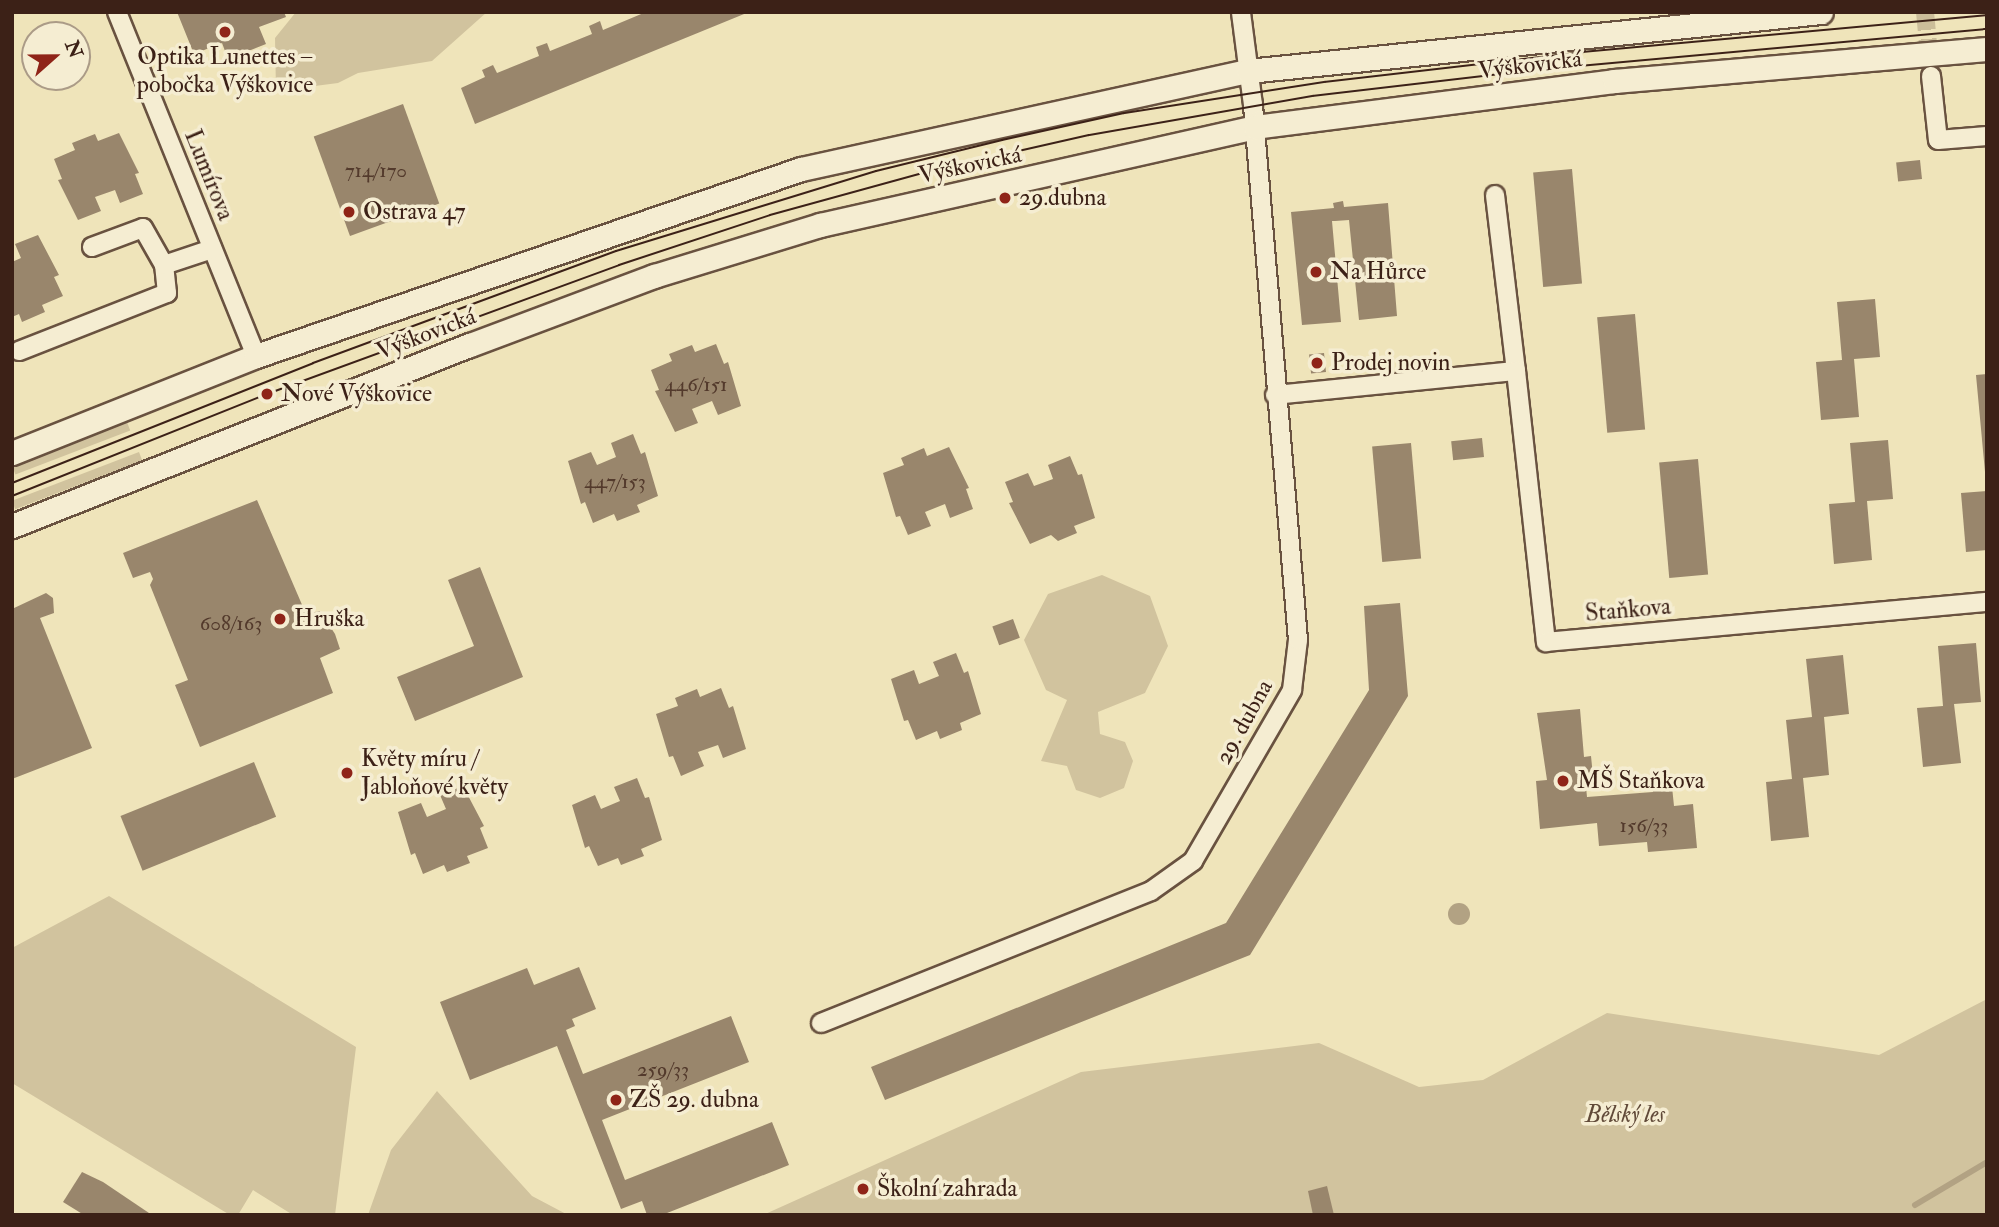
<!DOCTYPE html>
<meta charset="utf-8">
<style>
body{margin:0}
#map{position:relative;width:1999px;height:1227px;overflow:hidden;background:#efe4ba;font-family:"IM FELL Double Pica",serif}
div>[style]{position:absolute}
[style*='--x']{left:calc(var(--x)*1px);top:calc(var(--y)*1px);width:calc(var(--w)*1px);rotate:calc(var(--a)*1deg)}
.green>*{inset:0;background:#d1c39e;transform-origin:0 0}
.water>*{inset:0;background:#b2a283}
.round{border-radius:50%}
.stream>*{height:6px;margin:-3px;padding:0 3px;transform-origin:3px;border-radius:3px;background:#b2a283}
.building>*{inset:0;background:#99866c;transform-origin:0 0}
.minor-tunnel>*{height:18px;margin-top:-9px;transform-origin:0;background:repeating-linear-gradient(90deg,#cbbd99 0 18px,transparent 0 27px)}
.roads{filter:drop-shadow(2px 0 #695240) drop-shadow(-2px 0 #695240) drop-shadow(0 2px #695240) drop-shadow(0 -2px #695240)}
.minor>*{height:18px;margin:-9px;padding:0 9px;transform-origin:9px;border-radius:9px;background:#f5edd2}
.tertiary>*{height:23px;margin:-11.5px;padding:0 11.5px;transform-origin:11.5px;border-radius:11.5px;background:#f5edd2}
.tram>*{height:2px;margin:-1px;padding:0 1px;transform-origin:1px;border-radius:1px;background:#3c2117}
.dots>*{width:19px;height:19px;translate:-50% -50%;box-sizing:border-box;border:4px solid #f5edd2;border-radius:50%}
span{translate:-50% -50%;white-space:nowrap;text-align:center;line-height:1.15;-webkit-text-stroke:7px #f5edd2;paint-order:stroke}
.number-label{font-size:21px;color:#533a2c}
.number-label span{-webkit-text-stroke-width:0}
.poi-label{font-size:24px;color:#3c2117}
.left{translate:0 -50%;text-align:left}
.street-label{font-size:24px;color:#3c2117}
.park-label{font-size:24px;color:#614a39;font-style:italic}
.frame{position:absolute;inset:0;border:14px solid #3c2117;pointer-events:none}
.north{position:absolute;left:21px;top:21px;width:70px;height:70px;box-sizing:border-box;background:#f5edd2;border:2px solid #ab9b87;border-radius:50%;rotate:69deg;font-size:19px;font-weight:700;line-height:28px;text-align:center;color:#3c2117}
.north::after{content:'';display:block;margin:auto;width:24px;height:32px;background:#8f2418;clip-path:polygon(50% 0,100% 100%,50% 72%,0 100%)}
</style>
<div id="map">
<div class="green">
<div style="clip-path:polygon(296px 12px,487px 12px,432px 61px,358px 73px,338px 83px,276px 91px,275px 38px)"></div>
<div style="left:127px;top:422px;width:9px;height:123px;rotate:69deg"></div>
<div style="left:139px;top:452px;width:9px;height:136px;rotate:69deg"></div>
<div style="clip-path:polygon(1102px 575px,1150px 596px,1168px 646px,1145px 693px,1098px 712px,1100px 734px,1125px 742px,1133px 761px,1124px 788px,1100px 798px,1076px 790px,1067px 766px,1041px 761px,1067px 700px,1046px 690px,1024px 640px,1048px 594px)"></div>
<div style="clip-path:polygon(109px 896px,356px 1047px,335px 1215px,293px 1215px,253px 1190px,238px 1215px,230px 1215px,12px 1083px,12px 948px)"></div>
<div style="clip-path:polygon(1987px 999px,1987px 1215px,763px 1215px,1081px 1072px,1319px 1043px,1419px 1087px,1483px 1080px,1607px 1013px,1879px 1055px)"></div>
<div style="clip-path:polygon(437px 1091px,532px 1196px,568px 1215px,368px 1215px,391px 1150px)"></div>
</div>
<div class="water">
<div class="round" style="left:1448px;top:903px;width:22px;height:22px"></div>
</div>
<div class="stream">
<div style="--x:1915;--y:1205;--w:84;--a:-30.8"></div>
</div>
<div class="building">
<div style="clip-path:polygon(177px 12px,284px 12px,286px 17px,259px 27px,266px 44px,228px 59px,222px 43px,194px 54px)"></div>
<div style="clip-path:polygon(646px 12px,749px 12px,475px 124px,461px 88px,485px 77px,482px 70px,493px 65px,497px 73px,539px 56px,536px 47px,547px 43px,550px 51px,592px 34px,589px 26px,600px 21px,603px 30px)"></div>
<div style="left:403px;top:104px;width:106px;height:95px;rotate:70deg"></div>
<div style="clip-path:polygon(119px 133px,139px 173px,135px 174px,143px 194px,120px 203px,115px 190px,95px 197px,101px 211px,78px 220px,58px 180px,62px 179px,54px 159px,75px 150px,72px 143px,95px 134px,98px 141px)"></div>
<div style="left:1920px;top:160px;width:19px;height:24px;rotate:84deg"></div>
<div style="left:1572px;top:169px;width:115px;height:39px;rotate:85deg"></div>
<div style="clip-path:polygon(1343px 201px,1344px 207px,1388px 203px,1397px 316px,1359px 320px,1349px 220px,1335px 221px,1332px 221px,1341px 322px,1302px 325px,1291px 212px,1334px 208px,1333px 203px)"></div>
<div style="clip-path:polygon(38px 235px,59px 275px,54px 277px,63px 296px,42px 305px,45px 312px,22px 322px,19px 314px,12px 317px,12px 262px,21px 258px,15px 244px)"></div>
<div style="clip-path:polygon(1875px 299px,1880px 357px,1854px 359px,1859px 417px,1821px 420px,1816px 362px,1842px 360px,1837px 302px)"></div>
<div style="left:1635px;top:314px;width:116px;height:38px;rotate:85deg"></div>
<div style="clip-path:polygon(716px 344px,724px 364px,728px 362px,741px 406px,718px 415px,712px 401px,692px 409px,698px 423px,675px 432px,655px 391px,659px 390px,651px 370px,672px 361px,669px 354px,692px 345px,695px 352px)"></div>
<div style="left:1324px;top:353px;width:19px;height:15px;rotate:84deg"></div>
<div style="clip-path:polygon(1987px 374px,1987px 472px,1985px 472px,1976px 375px)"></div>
<div style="clip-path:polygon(633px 434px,641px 454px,645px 452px,658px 496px,637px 505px,640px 512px,617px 521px,614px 514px,593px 523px,585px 502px,581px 504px,568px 461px,591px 452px,597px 465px,616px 457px,611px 443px)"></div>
<div style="left:1482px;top:438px;width:19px;height:31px;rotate:84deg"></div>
<div style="clip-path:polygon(1888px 440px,1893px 499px,1867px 501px,1872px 560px,1834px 564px,1829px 504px,1855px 502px,1850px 443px)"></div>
<div style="left:1411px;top:443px;width:116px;height:39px;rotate:85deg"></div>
<div style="clip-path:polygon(949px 447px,969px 488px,966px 489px,973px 509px,950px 518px,945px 504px,925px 512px,931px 526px,908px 535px,900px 516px,896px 517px,883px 473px,904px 465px,901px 458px,924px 448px,927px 456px)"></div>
<div style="clip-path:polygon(1070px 456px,1078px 475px,1082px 474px,1095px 518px,1074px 526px,1077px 533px,1058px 541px,1051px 535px,1030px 544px,1009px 503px,1013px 502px,1005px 482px,1028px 473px,1034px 486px,1053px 479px,1048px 465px)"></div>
<div style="left:1698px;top:459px;width:116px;height:39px;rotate:85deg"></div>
<div style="clip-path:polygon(1987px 491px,1987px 550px,1966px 552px,1961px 493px)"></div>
<div style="clip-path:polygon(257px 500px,306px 614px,320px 611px,335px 634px,340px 649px,320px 658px,333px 693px,200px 747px,175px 685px,188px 680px,150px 585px,153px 579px,150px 572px,133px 578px,123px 553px)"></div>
<div style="clip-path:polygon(480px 567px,523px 677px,415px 721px,397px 677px,474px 646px,448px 580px)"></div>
<div style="clip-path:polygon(46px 593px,53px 598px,54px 613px,40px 618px,92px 748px,12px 779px,12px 609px)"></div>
<div style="clip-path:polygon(1400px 603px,1408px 696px,1250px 955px,885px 1100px,871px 1067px,1226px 923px,1369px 690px,1364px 606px)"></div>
<div style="left:1013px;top:619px;width:20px;height:22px;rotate:70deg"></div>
<div style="clip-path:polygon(1976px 643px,1981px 702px,1954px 704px,1961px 763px,1923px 767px,1917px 708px,1943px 706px,1938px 646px)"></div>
<div style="clip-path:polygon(956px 653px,964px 673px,968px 671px,981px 714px,960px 723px,962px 730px,940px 739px,937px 731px,916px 740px,908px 720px,904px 721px,891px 679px,914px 670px,919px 684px,939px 676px,933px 662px)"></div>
<div style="clip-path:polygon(1843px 655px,1849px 714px,1824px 717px,1829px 775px,1803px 778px,1809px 837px,1771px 841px,1766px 782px,1792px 779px,1786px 720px,1812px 717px,1806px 659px)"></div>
<div style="clip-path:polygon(721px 688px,729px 708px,733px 706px,746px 749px,723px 758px,718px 745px,698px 752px,704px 766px,681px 776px,673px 756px,669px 757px,656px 714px,678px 706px,675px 698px,697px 689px,700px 697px)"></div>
<div style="clip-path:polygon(1580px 709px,1584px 757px,1591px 756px,1593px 776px,1585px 777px,1587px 797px,1653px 792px,1652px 780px,1671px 777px,1674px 806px,1693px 804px,1697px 848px,1648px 852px,1647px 842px,1599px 846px,1597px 823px,1540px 829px,1536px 781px,1547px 780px,1537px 713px)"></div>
<div style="left:254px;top:762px;width:59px;height:144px;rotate:68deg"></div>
<div style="clip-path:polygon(637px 778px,645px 798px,649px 797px,662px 840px,641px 849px,644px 856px,621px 865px,618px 858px,598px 866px,589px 846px,585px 848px,572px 805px,595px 795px,601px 809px,620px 801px,614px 787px)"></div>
<div style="clip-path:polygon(463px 786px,484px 826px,480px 828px,488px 848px,467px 856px,470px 863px,447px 872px,444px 865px,423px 874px,415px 853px,411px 855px,398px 812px,421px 803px,427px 817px,446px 809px,440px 795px)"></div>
<div style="clip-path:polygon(579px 967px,596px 1009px,572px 1019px,575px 1026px,566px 1030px,583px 1074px,731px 1016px,749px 1062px,602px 1120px,625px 1180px,772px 1122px,789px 1165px,662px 1215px,647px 1215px,642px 1201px,621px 1209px,557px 1046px,470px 1080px,440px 1002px,527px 968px,534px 985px)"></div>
<div style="clip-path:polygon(82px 1172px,103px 1182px,152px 1215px,84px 1215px,63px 1202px)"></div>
<div style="clip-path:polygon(1327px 1186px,1334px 1215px,1313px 1215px,1308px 1191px)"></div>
</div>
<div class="minor-tunnel">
<div style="--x:1925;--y:12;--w:64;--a:84.6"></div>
</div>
<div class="roads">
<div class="minor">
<div style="--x:117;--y:12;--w:371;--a:68"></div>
<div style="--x:1931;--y:76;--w:64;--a:83.8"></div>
<div style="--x:1938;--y:140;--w:49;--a:-4.7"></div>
<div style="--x:1495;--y:195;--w:177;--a:83.2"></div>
<div style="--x:92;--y:247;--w:54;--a:-20.4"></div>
<div style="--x:143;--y:228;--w:43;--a:60.4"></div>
<div style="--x:19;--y:351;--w:159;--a:-21.4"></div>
<div style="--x:167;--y:293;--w:28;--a:-96"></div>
<div style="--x:164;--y:265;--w:51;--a:-18.4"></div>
<div style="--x:1275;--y:395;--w:242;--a:-5.7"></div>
<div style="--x:1516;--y:371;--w:273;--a:83.7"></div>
<div style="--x:1546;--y:642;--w:443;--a:-5.2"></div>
<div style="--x:821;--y:1023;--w:355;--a:-21.8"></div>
<div style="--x:1151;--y:891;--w:52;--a:-35.5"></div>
<div style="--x:1193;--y:861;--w:198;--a:-59.9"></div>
<div style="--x:1292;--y:690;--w:50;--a:-83.2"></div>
<div style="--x:1298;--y:640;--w:537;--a:-94.81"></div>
<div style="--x:1253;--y:105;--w:94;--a:-97.4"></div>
</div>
<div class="tertiary">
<div style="--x:12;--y:453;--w:263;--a:-21.7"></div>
<div style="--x:256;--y:356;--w:576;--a:-18.94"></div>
<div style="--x:801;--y:169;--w:458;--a:-12.4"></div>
<div style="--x:1248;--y:71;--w:576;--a:-5.88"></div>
<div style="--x:12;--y:526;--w:492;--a:-21.6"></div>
<div style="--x:470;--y:345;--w:197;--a:-20.6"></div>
<div style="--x:654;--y:276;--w:174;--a:-17.1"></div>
<div style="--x:820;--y:225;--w:446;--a:-12.7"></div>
<div style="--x:1255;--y:127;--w:362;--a:-7.3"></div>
<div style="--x:1614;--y:81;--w:374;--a:-4.9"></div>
</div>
</div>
<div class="tram">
<div style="--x:12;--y:483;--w:324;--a:-21.7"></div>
<div style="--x:313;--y:363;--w:323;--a:-20.3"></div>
<div style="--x:616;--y:251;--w:272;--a:-17.1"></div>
<div style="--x:876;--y:171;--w:130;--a:-13.8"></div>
<div style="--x:1002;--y:140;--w:125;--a:-12.5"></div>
<div style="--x:1124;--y:113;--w:203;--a:-8.8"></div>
<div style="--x:1325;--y:82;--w:260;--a:-6.6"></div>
<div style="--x:1583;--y:52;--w:406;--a:-5.2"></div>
<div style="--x:12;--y:496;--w:275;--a:-21.8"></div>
<div style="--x:267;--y:394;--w:375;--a:-20.1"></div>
<div style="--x:619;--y:265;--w:159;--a:-18.3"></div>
<div style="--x:770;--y:215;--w:162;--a:-15.4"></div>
<div style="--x:926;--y:172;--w:167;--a:-12.8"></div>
<div style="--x:1089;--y:135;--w:227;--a:-9.9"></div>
<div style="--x:1313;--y:96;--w:224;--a:-6.7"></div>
<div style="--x:1535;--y:70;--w:454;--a:-5.2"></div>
</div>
<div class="dots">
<div style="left:225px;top:32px;background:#8f2418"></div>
<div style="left:1005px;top:198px;background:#8f2418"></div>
<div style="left:349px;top:212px;background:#8f2418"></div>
<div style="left:1316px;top:272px;background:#8f2418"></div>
<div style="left:1317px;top:363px;background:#8f2418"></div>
<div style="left:267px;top:394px;background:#8f2418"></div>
<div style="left:280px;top:619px;background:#8f2418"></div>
<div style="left:347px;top:773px;background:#8f2418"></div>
<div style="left:1563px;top:781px;background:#8f2418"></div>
<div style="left:616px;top:1100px;background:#8f2418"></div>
<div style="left:863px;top:1189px;background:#8f2418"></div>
</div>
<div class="number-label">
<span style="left:376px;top:171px">714/170</span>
<span style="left:696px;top:385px">446/151</span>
<span style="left:615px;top:482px">447/153</span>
<span style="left:231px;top:624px">608/163</span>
<span style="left:1644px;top:826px">156/33</span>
<span style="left:663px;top:1070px">259/33</span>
</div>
<div class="poi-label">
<span style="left:225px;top:71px">Optika Lunettes –<br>pobočka Výškovice</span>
<span class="left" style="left:1019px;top:198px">29.dubna</span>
<span class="left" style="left:363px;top:212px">Ostrava 47</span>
<span class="left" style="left:1330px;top:272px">Na Hůrce</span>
<span class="left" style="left:1331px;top:363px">Prodej novin</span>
<span class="left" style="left:281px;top:394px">Nové Výškovice</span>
<span class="left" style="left:294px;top:619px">Hruška</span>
<span class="left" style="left:361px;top:773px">Květy míru /<br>Jabloňové květy</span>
<span class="left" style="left:1577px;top:781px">MŠ Staňkova</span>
<span class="left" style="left:630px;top:1100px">ZŠ 29. dubna</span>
<span class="left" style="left:877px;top:1189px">Školní zahrada</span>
</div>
<div class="street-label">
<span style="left:1530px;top:65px;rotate:-7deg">Výškovická</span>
<span style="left:970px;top:165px;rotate:-12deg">Výškovická</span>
<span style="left:209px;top:175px;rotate:68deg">Lumírova</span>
<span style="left:426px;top:334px;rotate:-21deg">Výškovická</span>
<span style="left:1628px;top:610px;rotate:-5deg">Staňkova</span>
<span style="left:1244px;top:722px;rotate:-61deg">29. dubna</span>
</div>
<div class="park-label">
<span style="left:1625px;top:1115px">Bělský les</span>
</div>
<div class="frame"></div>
<div class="north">N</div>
</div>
